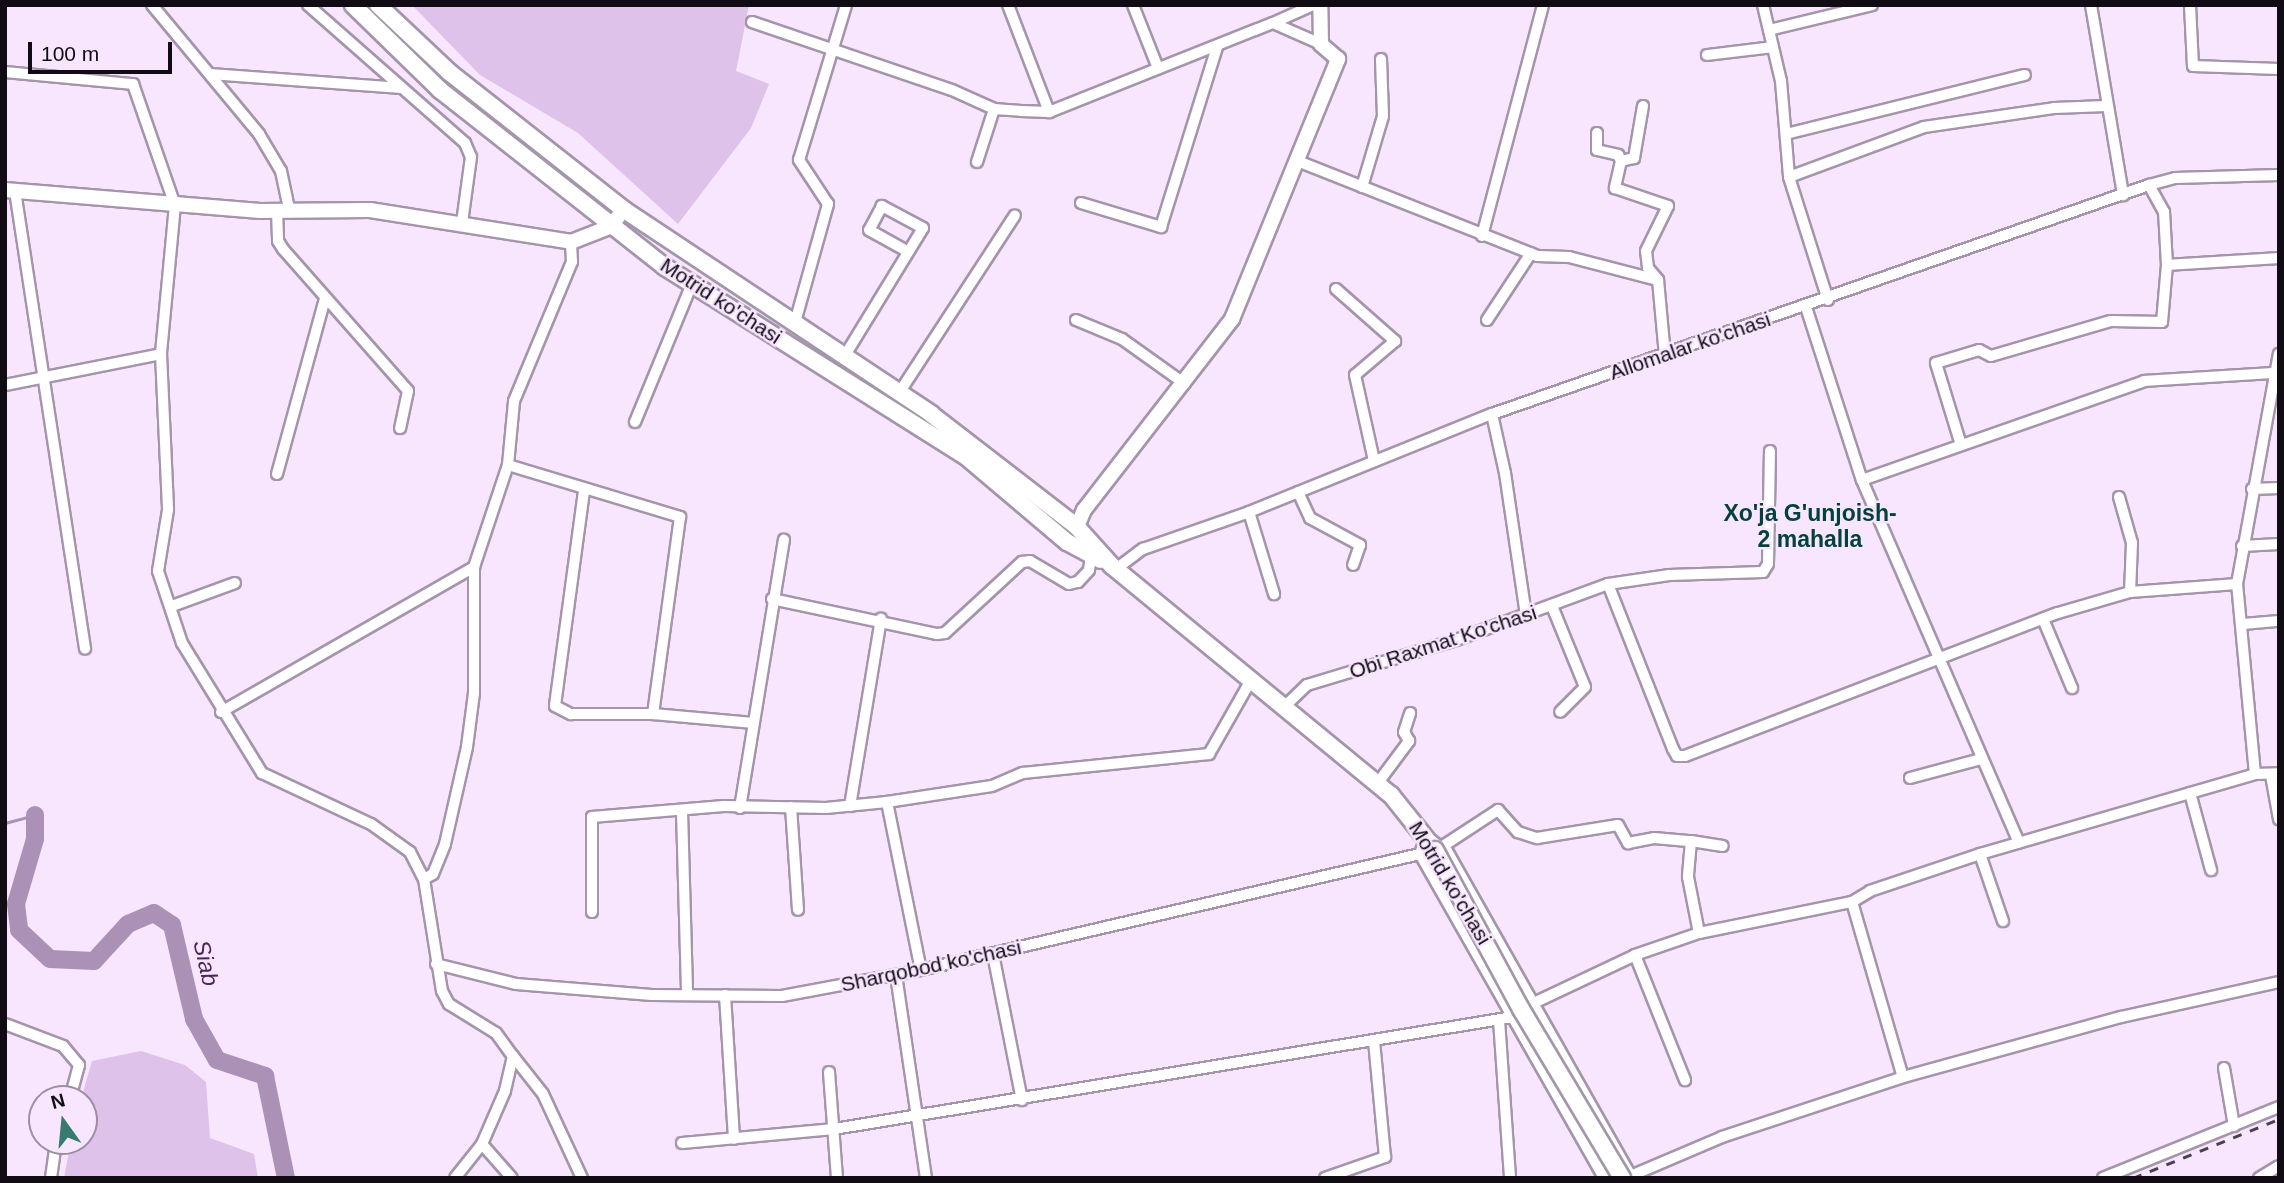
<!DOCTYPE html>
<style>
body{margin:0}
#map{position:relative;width:2284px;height:1183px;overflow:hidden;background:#f7e6fe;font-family:Arial,sans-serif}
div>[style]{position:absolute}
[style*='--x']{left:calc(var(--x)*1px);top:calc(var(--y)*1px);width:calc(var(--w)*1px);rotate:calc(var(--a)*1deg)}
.green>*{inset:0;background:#dec2ea}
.stream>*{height:2.5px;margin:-1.25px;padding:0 1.25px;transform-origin:1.25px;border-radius:1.25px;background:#ac91b7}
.river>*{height:18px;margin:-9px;padding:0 9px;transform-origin:9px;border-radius:9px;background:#ac91b7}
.roads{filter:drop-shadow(2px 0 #a495ab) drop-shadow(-2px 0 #a495ab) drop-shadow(0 2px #a495ab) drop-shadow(0 -2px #a495ab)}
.street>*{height:10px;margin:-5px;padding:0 5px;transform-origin:5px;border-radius:5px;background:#fff}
.secondary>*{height:14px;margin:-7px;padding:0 7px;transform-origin:7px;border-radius:7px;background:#fff}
.primary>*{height:16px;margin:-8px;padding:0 8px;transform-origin:8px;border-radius:8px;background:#fff}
.rail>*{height:2.5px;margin-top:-1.25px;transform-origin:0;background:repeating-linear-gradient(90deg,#49414d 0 9px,transparent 0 18px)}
.bridges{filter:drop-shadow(2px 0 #a495ab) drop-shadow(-2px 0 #a495ab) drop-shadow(0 2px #a495ab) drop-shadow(0 -2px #a495ab)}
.primary-bridge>*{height:16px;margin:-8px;padding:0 8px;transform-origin:8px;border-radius:8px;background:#fff}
span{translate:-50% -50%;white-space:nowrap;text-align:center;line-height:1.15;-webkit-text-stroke:5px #f7e6fe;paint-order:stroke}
.street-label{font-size:21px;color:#110c14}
.neighbourhood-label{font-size:23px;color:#03423a;font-weight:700}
.water-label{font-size:23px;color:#4a2758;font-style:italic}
.frame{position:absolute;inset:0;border:7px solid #110c14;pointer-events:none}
.north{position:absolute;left:28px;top:1085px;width:70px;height:70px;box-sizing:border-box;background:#f7e6fe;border:2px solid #9b8fa0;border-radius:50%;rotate:345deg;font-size:19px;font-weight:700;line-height:28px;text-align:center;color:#110c14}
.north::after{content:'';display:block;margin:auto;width:24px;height:32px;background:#377b70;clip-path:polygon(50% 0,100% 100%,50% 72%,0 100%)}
.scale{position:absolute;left:28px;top:42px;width:144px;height:32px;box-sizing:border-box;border:4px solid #110c14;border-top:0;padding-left:9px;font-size:21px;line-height:24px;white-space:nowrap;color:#110c14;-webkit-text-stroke:5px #f7e6fe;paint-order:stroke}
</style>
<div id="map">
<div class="green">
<div style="clip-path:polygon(412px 5px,749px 5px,736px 71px,769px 84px,751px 128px,678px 224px,578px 133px,480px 75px)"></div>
<div style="clip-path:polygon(141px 1051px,185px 1065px,206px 1082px,210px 1138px,254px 1154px,258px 1178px,64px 1178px,71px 1141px,84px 1141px,81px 1099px,92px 1061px)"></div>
</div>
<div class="stream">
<div style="--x:5;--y:823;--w:31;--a:-15"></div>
</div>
<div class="river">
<div style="--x:35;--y:815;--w:24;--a:90"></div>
<div style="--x:35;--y:839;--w:68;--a:106.3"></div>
<div style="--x:16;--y:904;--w:26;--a:83"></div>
<div style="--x:19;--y:930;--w:42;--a:43.1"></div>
<div style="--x:50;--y:959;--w:44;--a:2.6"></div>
<div style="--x:94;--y:961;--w:50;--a:-47.4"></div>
<div style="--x:128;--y:924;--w:28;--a:-23"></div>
<div style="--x:154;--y:913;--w:22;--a:34"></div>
<div style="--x:172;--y:925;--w:97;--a:76.8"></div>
<div style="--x:194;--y:1019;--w:47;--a:60.7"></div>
<div style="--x:217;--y:1060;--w:51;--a:18.4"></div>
<div style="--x:265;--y:1076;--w:104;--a:78.4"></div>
</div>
<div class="roads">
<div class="street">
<div style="--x:152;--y:5;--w:168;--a:50.3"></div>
<div style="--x:259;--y:134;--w:43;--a:59.3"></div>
<div style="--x:281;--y:171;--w:39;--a:78"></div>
<div style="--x:308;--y:5;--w:209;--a:41.3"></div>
<div style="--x:465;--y:143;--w:15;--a:67"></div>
<div style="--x:471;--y:157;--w:67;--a:97.8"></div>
<div style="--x:1008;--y:5;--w:115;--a:69"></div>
<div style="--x:1133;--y:5;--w:68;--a:68.4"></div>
<div style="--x:1763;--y:5;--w:78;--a:76.7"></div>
<div style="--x:1781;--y:81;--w:96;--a:85.2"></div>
<div style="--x:1789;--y:177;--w:129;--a:72.4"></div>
<div style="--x:2091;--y:5;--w:193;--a:80.4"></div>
<div style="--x:2190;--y:5;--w:61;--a:87.2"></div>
<div style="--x:2193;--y:66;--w:86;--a:2"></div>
<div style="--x:752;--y:22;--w:211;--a:18.8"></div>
<div style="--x:952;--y:90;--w:46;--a:24.3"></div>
<div style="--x:994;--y:109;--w:27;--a:4"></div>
<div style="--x:1021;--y:111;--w:28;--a:2"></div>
<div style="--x:1049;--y:112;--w:241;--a:-21.7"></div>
<div style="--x:1273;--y:23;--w:52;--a:23.6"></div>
<div style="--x:1273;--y:23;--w:44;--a:-24.2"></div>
<div style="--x:1769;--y:30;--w:106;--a:-13.6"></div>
<div style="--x:1707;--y:55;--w:66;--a:-6.9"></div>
<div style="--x:5;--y:72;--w:129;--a:5.4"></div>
<div style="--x:133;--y:84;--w:128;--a:70.9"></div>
<div style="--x:175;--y:205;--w:150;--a:95.4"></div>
<div style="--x:161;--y:354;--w:156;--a:87.4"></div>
<div style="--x:168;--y:510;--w:62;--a:99.3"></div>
<div style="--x:158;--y:571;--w:76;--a:71.6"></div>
<div style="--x:182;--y:643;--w:153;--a:58.4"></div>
<div style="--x:262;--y:773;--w:120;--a:25.1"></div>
<div style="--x:371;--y:824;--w:48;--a:35.7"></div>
<div style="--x:410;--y:852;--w:30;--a:63"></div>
<div style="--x:424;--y:879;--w:113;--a:80.9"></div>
<div style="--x:442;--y:991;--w:15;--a:62"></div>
<div style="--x:449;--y:1004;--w:55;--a:31.7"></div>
<div style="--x:496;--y:1033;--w:29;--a:54"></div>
<div style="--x:513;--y:1056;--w:36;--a:103"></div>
<div style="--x:505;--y:1091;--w:58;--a:113.5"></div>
<div style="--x:482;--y:1144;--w:43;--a:128.5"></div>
<div style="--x:210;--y:74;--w:192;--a:4.2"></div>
<div style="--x:1643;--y:106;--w:53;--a:99.8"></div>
<div style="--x:1634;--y:158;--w:13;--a:167"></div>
<div style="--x:1621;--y:161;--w:28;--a:103"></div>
<div style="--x:1615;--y:188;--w:56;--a:18.8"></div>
<div style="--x:1668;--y:206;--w:50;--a:116.1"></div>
<div style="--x:1646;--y:251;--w:17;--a:83"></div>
<div style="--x:1648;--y:268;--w:16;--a:50"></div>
<div style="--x:1597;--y:133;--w:17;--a:90"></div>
<div style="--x:1597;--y:150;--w:22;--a:13"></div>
<div style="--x:1618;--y:155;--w:7;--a:63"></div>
<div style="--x:1786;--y:134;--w:246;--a:-13.9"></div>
<div style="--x:1295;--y:160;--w:260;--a:21.6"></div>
<div style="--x:1537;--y:256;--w:32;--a:2"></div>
<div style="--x:1569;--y:257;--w:92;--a:14.5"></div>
<div style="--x:1658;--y:280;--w:75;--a:84.7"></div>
<div style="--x:977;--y:162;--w:56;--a:-72.2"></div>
<div style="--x:1789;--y:177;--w:144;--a:-20.3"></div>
<div style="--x:1924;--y:127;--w:131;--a:-8.3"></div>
<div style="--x:2054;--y:108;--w:52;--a:-2.2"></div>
<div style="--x:1362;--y:187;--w:74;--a:-73.5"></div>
<div style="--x:1383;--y:116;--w:57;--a:-92"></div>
<div style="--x:15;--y:191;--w:463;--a:81.3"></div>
<div style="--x:1081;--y:203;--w:84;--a:16.7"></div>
<div style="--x:1161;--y:227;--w:189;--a:-72.7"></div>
<div style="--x:277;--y:210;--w:31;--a:88"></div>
<div style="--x:278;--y:241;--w:9;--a:58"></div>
<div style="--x:283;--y:249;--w:189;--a:48.6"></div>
<div style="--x:408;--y:391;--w:38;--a:102"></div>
<div style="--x:1482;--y:236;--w:239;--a:-75.2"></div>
<div style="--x:2167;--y:265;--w:112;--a:-3.6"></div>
<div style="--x:1336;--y:289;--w:79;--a:41.4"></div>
<div style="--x:1395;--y:341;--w:52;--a:139.6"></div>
<div style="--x:1355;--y:375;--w:88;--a:77.5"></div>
<div style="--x:1806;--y:307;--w:182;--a:72.1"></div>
<div style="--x:1862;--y:480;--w:395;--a:66.6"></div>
<div style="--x:1076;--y:320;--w:50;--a:22.4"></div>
<div style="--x:1122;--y:339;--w:77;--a:35.5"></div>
<div style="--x:1487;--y:320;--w:80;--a:-56.7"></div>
<div style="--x:794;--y:326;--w:127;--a:-74.4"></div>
<div style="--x:828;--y:204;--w:53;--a:-123.4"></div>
<div style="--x:799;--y:160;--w:162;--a:-73.1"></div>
<div style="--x:844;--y:357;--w:151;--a:-58.5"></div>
<div style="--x:923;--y:228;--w:47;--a:-151.8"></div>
<div style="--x:882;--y:206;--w:27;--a:118"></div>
<div style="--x:869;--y:230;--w:43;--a:28.9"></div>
<div style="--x:5;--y:385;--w:159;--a:-11.2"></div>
<div style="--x:899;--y:393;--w:212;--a:-56.9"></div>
<div style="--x:1492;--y:414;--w:60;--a:77.6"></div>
<div style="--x:1505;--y:473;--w:145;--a:81.6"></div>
<div style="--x:635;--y:422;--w:149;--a:-67.6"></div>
<div style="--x:1961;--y:445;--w:86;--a:-107"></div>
<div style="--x:1936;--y:363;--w:45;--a:-16.8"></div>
<div style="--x:1979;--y:350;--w:13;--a:27"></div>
<div style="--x:1991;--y:356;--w:125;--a:-16.3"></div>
<div style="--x:2111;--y:321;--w:51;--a:1.1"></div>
<div style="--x:2162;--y:322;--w:57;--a:-85"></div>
<div style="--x:2167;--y:265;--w:53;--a:-93.2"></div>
<div style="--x:2164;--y:212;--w:31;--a:-119"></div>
<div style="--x:508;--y:465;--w:180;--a:16.8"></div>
<div style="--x:680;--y:517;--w:199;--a:97.8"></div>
<div style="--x:277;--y:474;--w:182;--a:-74.7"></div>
<div style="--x:1862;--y:480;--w:299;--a:-19.3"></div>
<div style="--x:2144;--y:381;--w:128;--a:-3.6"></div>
<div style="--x:2252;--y:489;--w:27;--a:-2"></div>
<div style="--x:584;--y:491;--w:217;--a:97.7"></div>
<div style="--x:555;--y:706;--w:18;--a:27"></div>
<div style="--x:571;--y:714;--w:82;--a:0"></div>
<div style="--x:653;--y:714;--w:101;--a:5.1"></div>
<div style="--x:1298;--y:492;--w:29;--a:65"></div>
<div style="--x:1310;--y:518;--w:57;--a:28.4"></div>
<div style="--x:1360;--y:545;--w:21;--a:109"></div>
<div style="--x:2119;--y:497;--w:48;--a:74.2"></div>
<div style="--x:2132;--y:543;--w:49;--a:92.3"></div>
<div style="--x:1249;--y:512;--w:86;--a:73"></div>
<div style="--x:2242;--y:546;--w:37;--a:-3"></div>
<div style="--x:1116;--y:569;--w:34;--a:-37"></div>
<div style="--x:1143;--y:549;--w:112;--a:-19.2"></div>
<div style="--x:1249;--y:512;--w:262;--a:-22"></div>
<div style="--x:1492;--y:414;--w:696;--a:-19.22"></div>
<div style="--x:2149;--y:185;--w:27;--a:-15"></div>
<div style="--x:2175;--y:178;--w:104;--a:-1.7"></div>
<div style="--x:1608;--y:584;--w:177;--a:68.5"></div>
<div style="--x:1673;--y:749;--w:8;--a:60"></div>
<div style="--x:1677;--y:756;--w:8;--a:0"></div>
<div style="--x:1685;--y:756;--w:399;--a:-21"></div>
<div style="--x:2058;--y:613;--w:75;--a:-16.3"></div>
<div style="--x:2130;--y:592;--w:107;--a:-4.3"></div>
<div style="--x:772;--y:599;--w:169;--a:12"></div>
<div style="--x:937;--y:634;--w:8;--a:-7"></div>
<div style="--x:945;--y:633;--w:105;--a:-42.7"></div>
<div style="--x:1022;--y:562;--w:8;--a:-7"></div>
<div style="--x:1030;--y:561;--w:45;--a:30.5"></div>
<div style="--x:1069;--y:584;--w:9;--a:-13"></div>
<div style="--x:1078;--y:582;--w:16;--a:-47"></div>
<div style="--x:1089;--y:570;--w:15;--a:-82"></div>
<div style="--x:172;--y:606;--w:67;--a:-20.1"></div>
<div style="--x:1552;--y:606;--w:87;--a:67.8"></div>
<div style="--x:1585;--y:687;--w:35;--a:135"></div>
<div style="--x:2043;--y:619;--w:75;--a:67.2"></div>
<div style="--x:2243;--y:624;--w:36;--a:-5"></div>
<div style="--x:1283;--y:708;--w:33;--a:-44"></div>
<div style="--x:1307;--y:685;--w:156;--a:-16.8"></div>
<div style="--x:1456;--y:640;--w:162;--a:-20.2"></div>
<div style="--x:1608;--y:584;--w:62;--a:-8.4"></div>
<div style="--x:1669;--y:575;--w:94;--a:-1.8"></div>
<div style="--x:1763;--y:572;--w:9;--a:-58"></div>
<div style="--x:1768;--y:564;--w:113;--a:-89"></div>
<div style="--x:221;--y:712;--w:292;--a:-29.8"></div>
<div style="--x:474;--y:567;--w:108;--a:-71.6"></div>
<div style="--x:508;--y:465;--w:64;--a:-84.6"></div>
<div style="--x:514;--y:401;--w:151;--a:-67.4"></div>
<div style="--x:572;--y:262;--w:20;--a:-93"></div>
<div style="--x:2255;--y:774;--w:191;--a:-95.4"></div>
<div style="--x:2237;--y:584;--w:234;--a:-79.7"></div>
<div style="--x:2271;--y:775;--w:45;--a:79.7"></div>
<div style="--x:1910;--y:778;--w:73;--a:-15"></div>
<div style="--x:1377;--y:784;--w:54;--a:-53.3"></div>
<div style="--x:1409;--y:741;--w:10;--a:-119"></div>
<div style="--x:1404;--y:732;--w:20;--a:-72"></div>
<div style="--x:2190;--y:793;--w:80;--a:74.7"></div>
<div style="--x:887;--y:802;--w:171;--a:78.6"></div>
<div style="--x:850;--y:806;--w:190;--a:-80.6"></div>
<div style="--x:791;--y:807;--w:103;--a:86.1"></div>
<div style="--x:740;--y:808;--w:272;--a:-80.7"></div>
<div style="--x:682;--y:811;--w:184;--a:88.4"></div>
<div style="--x:1429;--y:839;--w:22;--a:34"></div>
<div style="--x:1447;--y:851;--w:376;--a:60.5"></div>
<div style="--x:1691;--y:841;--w:32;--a:9"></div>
<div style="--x:1443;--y:846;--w:66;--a:-33.2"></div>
<div style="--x:1498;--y:810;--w:30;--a:48"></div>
<div style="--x:1518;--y:832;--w:20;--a:18"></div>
<div style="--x:1537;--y:838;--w:82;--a:-9.1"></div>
<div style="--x:1618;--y:825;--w:21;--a:61"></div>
<div style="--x:1628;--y:843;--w:26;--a:-11"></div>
<div style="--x:1654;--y:838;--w:37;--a:5"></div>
<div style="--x:1691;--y:841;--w:36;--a:95"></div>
<div style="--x:1688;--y:877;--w:57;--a:78.9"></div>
<div style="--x:1422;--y:848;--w:6;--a:108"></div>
<div style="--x:1420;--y:854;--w:373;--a:60.4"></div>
<div style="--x:1980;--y:854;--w:71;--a:71.1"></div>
<div style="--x:424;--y:879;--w:10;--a:-29"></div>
<div style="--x:433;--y:874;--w:32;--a:-68"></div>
<div style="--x:445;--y:844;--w:99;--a:-77.2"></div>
<div style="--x:467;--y:747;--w:54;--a:-82.6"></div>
<div style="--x:474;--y:693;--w:126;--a:-90"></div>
<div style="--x:1852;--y:902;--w:182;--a:73.8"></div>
<div style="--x:592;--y:912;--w:95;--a:-90"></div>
<div style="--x:592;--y:817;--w:132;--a:-4.8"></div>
<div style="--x:724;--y:806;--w:102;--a:1.1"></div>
<div style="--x:826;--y:808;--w:61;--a:-5.6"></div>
<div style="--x:887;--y:802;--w:106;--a:-8.7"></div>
<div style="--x:992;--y:786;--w:34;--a:-23"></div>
<div style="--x:1023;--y:773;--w:187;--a:-5.8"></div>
<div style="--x:1209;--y:754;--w:85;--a:-60.4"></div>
<div style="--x:993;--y:954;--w:149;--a:78.8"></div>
<div style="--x:1635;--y:955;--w:135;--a:68.2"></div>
<div style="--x:436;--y:964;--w:82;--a:14"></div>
<div style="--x:516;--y:984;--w:136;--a:4.6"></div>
<div style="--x:652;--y:995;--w:130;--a:0.4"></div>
<div style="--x:782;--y:996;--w:141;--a:-10.6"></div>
<div style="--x:921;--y:970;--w:512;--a:-13.09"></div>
<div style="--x:896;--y:975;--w:205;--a:81.6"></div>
<div style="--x:725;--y:995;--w:144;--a:86.4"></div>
<div style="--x:1521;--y:1009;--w:126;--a:-25.3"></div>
<div style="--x:1635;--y:955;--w:68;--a:-19"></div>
<div style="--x:1699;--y:933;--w:156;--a:-11.5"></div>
<div style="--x:1852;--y:902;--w:21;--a:-31"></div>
<div style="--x:1870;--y:891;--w:116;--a:-18.6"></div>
<div style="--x:1980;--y:854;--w:286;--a:-16.2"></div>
<div style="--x:2255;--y:774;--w:24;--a:-2"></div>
<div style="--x:1499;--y:1020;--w:158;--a:86"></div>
<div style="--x:5;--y:1024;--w:62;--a:20.8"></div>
<div style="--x:63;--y:1046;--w:25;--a:50"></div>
<div style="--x:79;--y:1065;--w:35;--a:105"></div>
<div style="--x:513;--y:1056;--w:48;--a:51.7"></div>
<div style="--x:543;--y:1094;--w:93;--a:65.1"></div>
<div style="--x:2224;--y:1068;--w:59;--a:80.2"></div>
<div style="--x:829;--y:1072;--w:106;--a:85.7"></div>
<div style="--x:682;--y:1143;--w:153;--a:-5.3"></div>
<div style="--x:834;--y:1129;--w:700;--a:-9.37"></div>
<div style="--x:482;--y:1144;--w:45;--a:48.6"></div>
<div style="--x:51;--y:1178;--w:37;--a:-82"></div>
<div style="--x:1325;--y:1178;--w:64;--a:-19.3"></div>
<div style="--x:1385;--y:1157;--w:117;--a:-95.4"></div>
<div style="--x:1626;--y:1178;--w:104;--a:-23.1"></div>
<div style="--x:1722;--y:1137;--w:191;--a:-18.3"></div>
<div style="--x:1903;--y:1077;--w:226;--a:-15.4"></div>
<div style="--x:2121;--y:1017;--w:162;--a:-12.5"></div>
<div style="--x:2103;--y:1178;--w:190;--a:-22"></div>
<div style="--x:2259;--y:1178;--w:23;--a:-31"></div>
</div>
<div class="secondary">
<div style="--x:5;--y:190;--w:256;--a:4.7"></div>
<div style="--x:260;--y:211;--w:110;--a:-0.5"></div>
<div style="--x:370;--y:210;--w:204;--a:9"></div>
<div style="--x:571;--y:242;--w:44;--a:-21.3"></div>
<div style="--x:612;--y:226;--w:20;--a:-57"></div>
<div style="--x:1077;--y:527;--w:18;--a:-68"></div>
<div style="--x:1084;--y:510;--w:242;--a:-52.2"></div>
<div style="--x:1232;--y:319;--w:281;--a:-67.8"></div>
<div style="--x:1338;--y:59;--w:23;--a:-139"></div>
<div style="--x:1321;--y:44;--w:39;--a:-91"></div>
</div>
<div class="primary">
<div style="--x:353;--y:5;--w:122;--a:44.3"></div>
<div style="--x:440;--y:90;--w:286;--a:38.2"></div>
<div style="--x:665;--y:267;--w:353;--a:32.2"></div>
<div style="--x:964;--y:455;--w:135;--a:40.2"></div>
<div style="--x:1067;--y:542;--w:38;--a:28"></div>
<div style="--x:378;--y:5;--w:98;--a:43.3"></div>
<div style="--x:449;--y:72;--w:221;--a:38.2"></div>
<div style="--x:623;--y:209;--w:370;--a:33.6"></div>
<div style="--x:931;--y:414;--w:185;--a:37.7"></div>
<div style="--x:1077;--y:527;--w:52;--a:48.1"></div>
<div style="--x:1112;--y:566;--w:361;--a:39.4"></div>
<div style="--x:1391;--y:795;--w:70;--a:51.3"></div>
</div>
</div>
<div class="rail">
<div style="--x:2133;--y:1178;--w:157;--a:-22"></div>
</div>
<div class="bridges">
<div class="primary-bridge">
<div style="--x:1435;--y:850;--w:181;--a:61.6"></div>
<div style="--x:1521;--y:1009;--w:197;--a:59.1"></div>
</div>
</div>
<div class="street-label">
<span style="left:721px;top:301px;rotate:33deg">Motrid ko'chasi</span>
<span style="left:1690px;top:346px;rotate:-19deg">Allomalar ko'chasi</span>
<span style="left:1443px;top:642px;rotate:-18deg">Obi Raxmat Ko'chasi</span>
<span style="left:1450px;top:883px;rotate:59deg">Motrid ko'chasi</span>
<span style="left:931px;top:966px;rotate:-12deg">Sharqobod ko'chasi</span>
</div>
<div class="neighbourhood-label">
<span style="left:1810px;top:526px">Xo'ja G'unjoish-<br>2 mahalla</span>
</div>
<div class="water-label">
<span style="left:206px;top:963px;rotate:77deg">Siab</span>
</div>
<div class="frame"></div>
<div class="north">N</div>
<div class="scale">100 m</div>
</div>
